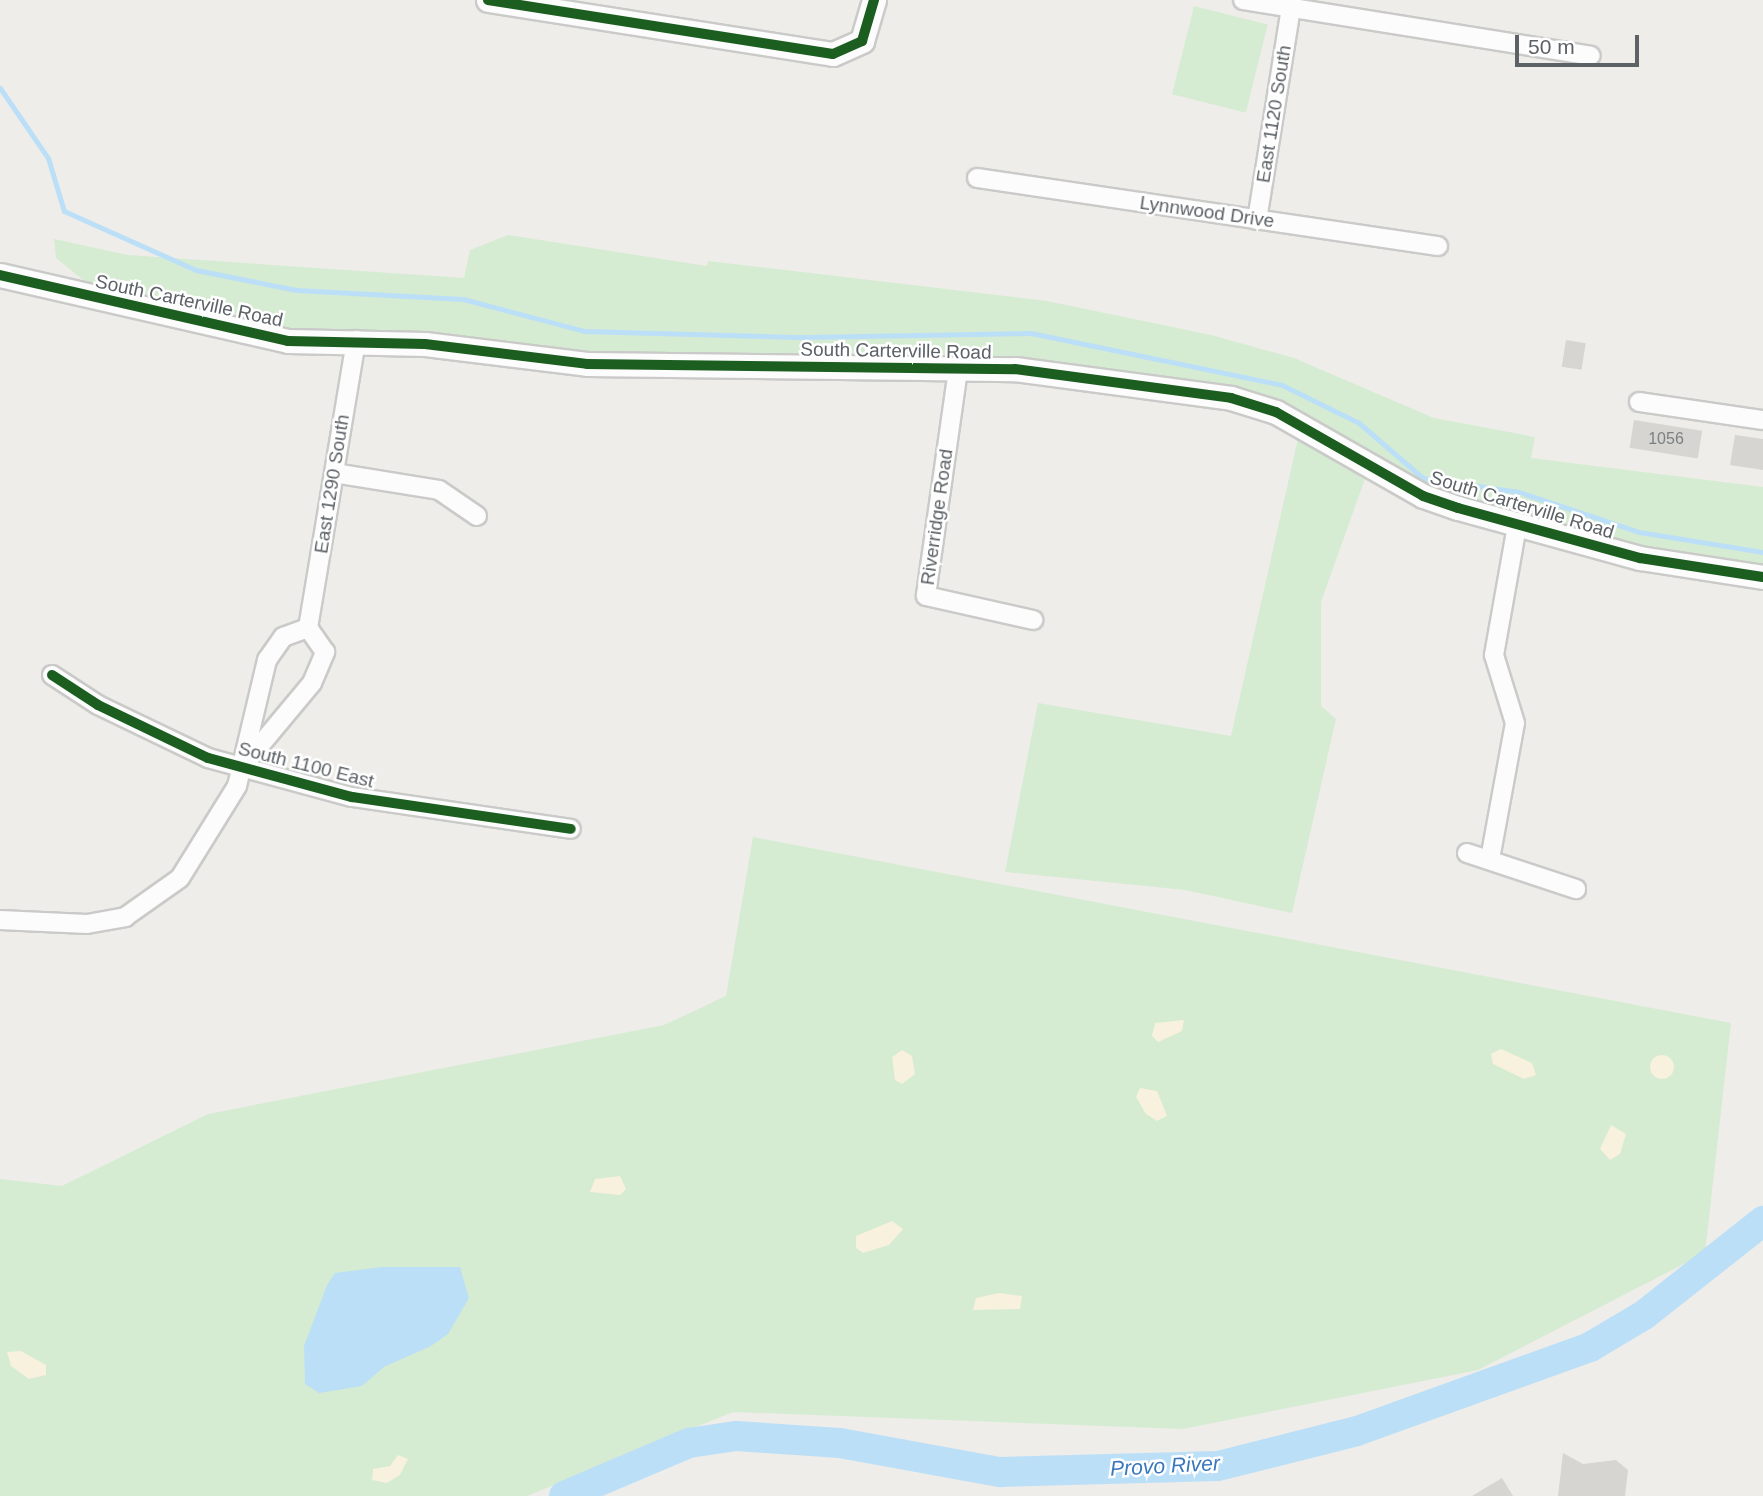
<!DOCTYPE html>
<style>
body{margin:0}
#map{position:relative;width:1763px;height:1496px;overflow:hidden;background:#eeede9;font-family:Arial,sans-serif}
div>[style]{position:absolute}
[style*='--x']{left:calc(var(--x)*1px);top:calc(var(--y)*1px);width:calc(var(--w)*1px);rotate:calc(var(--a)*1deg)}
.green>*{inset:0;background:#d5ecd2;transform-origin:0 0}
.sand>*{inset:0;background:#f7f1dd}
.round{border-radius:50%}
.water>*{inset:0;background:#bcdff8}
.stream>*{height:5px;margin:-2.5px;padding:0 2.5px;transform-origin:2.5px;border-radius:2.5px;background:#bcdff8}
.river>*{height:30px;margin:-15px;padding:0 15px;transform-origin:15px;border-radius:15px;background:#bcdff8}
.building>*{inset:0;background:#d6d5d2;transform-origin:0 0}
.roads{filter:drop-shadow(2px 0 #cacac9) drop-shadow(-2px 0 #cacac9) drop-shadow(0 2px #cacac9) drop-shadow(0 -2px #cacac9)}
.minor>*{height:18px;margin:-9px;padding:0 9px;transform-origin:9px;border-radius:9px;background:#fcfcfc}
.tertiary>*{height:23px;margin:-11.5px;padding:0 11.5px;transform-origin:11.5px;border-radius:11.5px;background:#fcfcfc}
.cycleway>*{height:10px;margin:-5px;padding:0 5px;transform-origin:5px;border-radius:5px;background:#1b5e20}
span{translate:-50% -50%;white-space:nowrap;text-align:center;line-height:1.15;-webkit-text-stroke:5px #fff;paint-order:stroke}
.number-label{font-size:16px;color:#7c8083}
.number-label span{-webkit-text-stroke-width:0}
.street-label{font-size:19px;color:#5d6267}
.water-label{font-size:21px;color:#3978bd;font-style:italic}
.scale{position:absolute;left:1515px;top:35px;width:124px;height:32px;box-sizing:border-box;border:4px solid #5d6267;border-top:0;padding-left:9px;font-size:21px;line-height:24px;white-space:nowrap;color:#5d6267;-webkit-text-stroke:5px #fff;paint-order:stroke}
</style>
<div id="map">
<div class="green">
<div style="left:1194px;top:6px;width:76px;height:91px;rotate:14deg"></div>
<div style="clip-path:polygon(508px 235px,707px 266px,708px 261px,1047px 301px,1211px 335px,1294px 358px,1434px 418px,1535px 437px,1531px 458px,1763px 487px,1763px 569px,1719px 565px,1572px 532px,1451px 497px,1183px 381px,655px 360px,300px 332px,92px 287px,56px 258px,54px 239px,128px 255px,464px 278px,470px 250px)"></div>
<div style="clip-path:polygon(1299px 434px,1366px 476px,1321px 602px,1321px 706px,1336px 719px,1292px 913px,1185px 890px,1005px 872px,1038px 703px,1231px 736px)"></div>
<div style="clip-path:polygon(753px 837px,1731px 1023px,1705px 1253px,1478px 1370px,1183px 1429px,733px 1412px,527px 1496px,0 1496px,0 1179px,62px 1186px,208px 1114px,664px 1025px,726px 996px)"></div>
</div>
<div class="sand">
<div style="clip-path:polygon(1184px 1020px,1182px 1031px,1158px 1042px,1152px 1036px,1155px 1023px)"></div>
<div style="clip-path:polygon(1501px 1049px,1532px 1063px,1536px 1075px,1524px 1079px,1493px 1064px,1491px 1054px)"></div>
<div style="clip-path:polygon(902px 1050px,912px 1056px,915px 1074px,902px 1084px,895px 1080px,892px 1057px)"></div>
<div class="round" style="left:1650px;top:1055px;width:24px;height:24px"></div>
<div style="clip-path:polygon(1140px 1088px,1157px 1091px,1167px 1116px,1157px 1121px,1146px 1114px,1136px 1097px)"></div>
<div style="clip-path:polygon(1611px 1125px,1626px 1134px,1620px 1154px,1610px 1160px,1600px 1149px)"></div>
<div style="clip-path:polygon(620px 1176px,626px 1189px,620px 1195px,590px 1192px,595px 1179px)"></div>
<div style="clip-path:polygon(892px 1221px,903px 1229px,889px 1245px,863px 1253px,856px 1248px,856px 1236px)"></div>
<div style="clip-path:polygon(999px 1293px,1022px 1296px,1020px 1309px,973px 1310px,976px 1298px)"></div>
<div style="clip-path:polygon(21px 1351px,46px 1365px,46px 1375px,29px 1379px,11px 1366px,7px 1352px)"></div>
<div style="clip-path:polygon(398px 1455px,408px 1459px,400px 1475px,387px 1483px,372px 1480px,373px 1469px,390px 1466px)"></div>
</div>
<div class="water">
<div style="clip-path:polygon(381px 1267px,460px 1267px,469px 1298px,448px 1334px,431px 1346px,384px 1367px,362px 1386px,319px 1393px,305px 1384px,304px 1346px,327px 1285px,335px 1273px)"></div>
</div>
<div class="stream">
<div style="--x:0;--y:88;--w:85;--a:55.6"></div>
<div style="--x:48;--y:158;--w:55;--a:73.2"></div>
<div style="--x:64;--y:211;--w:145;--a:24.1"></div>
<div style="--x:196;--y:270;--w:102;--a:11.3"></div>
<div style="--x:296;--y:290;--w:167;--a:3.1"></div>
<div style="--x:463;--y:299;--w:125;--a:14.8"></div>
<div style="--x:584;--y:331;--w:221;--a:1.6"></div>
<div style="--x:805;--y:337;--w:226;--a:-1"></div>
<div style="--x:1031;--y:333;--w:256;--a:11.7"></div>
<div style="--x:1282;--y:385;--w:86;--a:26.3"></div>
<div style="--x:1359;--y:423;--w:84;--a:40.7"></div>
<div style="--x:1423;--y:478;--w:97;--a:8.3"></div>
<div style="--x:1519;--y:492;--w:126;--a:18.4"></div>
<div style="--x:1639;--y:532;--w:126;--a:9.2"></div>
</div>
<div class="river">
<div style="--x:564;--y:1496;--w:136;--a:-23"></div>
<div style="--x:689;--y:1443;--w:48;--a:-8.5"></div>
<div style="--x:736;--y:1436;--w:104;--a:3.9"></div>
<div style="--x:840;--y:1443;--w:163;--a:10.3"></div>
<div style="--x:1000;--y:1472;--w:218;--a:-1.6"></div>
<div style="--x:1218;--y:1466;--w:143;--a:-14.1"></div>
<div style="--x:1357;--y:1431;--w:248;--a:-19.8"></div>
<div style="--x:1590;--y:1347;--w:63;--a:-30.7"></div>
<div style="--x:1644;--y:1315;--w:152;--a:-38.3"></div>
</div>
<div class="building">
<div style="left:1566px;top:340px;width:20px;height:27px;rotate:9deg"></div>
<div style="left:1634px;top:420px;width:69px;height:28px;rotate:9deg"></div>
<div style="clip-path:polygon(1735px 435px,1763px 439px,1763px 470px,1730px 465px)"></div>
<div style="clip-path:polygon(1563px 1453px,1583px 1464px,1616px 1460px,1628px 1470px,1625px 1496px,1558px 1496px)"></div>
<div style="clip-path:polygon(1502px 1478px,1513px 1496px,1472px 1496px)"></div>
</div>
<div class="roads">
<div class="minor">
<div style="--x:1243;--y:0;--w:352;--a:9.1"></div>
<div style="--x:977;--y:178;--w:466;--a:8.4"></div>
<div style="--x:1257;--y:220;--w:215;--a:-80.9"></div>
<div style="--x:958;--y:370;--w:228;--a:98.1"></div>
<div style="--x:926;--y:596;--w:110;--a:12.6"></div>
<div style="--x:1639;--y:402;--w:125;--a:8.3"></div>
<div style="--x:334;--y:473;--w:106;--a:9.2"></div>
<div style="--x:439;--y:490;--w:46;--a:34.4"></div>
<div style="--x:52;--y:675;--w:55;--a:33.1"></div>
<div style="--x:98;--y:705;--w:122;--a:25.7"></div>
<div style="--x:208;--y:758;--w:149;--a:15.2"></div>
<div style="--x:352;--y:797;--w:221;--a:8.3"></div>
<div style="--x:242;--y:767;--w:109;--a:-50.2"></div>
<div style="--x:312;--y:683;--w:34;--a:-67"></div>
<div style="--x:325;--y:652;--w:29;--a:-125"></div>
<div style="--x:308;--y:628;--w:292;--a:-80.5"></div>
<div style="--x:1467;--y:853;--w:115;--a:18.3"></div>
<div style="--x:1490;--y:859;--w:138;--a:-79.6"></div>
<div style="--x:1515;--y:723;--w:71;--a:-107.2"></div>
<div style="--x:1494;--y:655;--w:131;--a:-79.9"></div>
<div style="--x:0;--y:920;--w:87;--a:2.6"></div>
<div style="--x:87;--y:924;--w:39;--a:-10"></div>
<div style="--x:125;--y:917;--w:67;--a:-35.3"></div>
<div style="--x:180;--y:878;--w:108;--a:-58.2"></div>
<div style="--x:237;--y:786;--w:130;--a:-76.6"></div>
<div style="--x:267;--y:660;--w:28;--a:-55"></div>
<div style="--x:283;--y:637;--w:27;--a:-20"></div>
</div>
<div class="tertiary">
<div style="--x:488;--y:0;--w:349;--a:8.9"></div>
<div style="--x:833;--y:54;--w:32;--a:-24"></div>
<div style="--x:862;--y:41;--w:43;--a:-73.7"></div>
<div style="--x:0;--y:275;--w:295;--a:12.9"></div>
<div style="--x:288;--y:341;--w:137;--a:1.3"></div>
<div style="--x:425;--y:344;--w:163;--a:7"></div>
<div style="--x:587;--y:364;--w:428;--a:0.7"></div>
<div style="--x:1015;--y:369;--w:218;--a:7.6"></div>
<div style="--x:1231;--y:398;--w:47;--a:17.3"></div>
<div style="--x:1276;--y:412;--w:169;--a:29.7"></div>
<div style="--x:1423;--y:496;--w:37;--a:19"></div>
<div style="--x:1458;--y:508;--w:189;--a:15.4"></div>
<div style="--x:1640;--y:558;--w:124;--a:8.8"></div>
</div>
</div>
<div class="cycleway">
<div style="--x:488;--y:0;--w:349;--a:8.9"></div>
<div style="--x:833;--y:54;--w:32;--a:-24"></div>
<div style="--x:862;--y:41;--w:43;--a:-73.7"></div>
<div style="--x:0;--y:275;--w:295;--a:12.9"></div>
<div style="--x:288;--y:341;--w:137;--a:1.3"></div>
<div style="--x:425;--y:344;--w:163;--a:7"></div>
<div style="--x:587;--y:364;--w:428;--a:0.7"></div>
<div style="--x:1015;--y:369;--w:218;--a:7.6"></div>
<div style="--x:1231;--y:398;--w:47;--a:17.3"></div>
<div style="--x:1276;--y:412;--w:169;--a:29.7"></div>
<div style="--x:1423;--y:496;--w:37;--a:19"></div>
<div style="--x:1458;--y:508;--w:189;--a:15.4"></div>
<div style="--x:1640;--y:558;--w:124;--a:8.8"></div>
<div style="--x:52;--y:675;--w:55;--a:33.1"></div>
<div style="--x:98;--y:705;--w:122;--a:25.7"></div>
<div style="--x:208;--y:758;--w:149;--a:15.2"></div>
<div style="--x:352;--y:797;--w:221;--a:8.3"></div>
</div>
<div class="number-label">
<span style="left:1666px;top:439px">1056</span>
</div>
<div class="street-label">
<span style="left:1274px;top:114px;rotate:-81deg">East 1120 South</span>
<span style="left:1207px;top:212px;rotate:8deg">Lynnwood Drive</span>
<span style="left:189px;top:301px;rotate:12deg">South Carterville Road</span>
<span style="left:896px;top:351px;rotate:1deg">South Carterville Road</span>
<span style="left:332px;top:484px;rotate:-81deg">East 1290 South</span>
<span style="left:1522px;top:505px;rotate:17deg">South Carterville Road</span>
<span style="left:937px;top:517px;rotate:-82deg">Riverridge Road</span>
<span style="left:306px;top:765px;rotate:14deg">South 1100 East</span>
</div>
<div class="water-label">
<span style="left:1165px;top:1466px;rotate:-3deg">Provo River</span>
</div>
<div class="scale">50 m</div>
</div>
